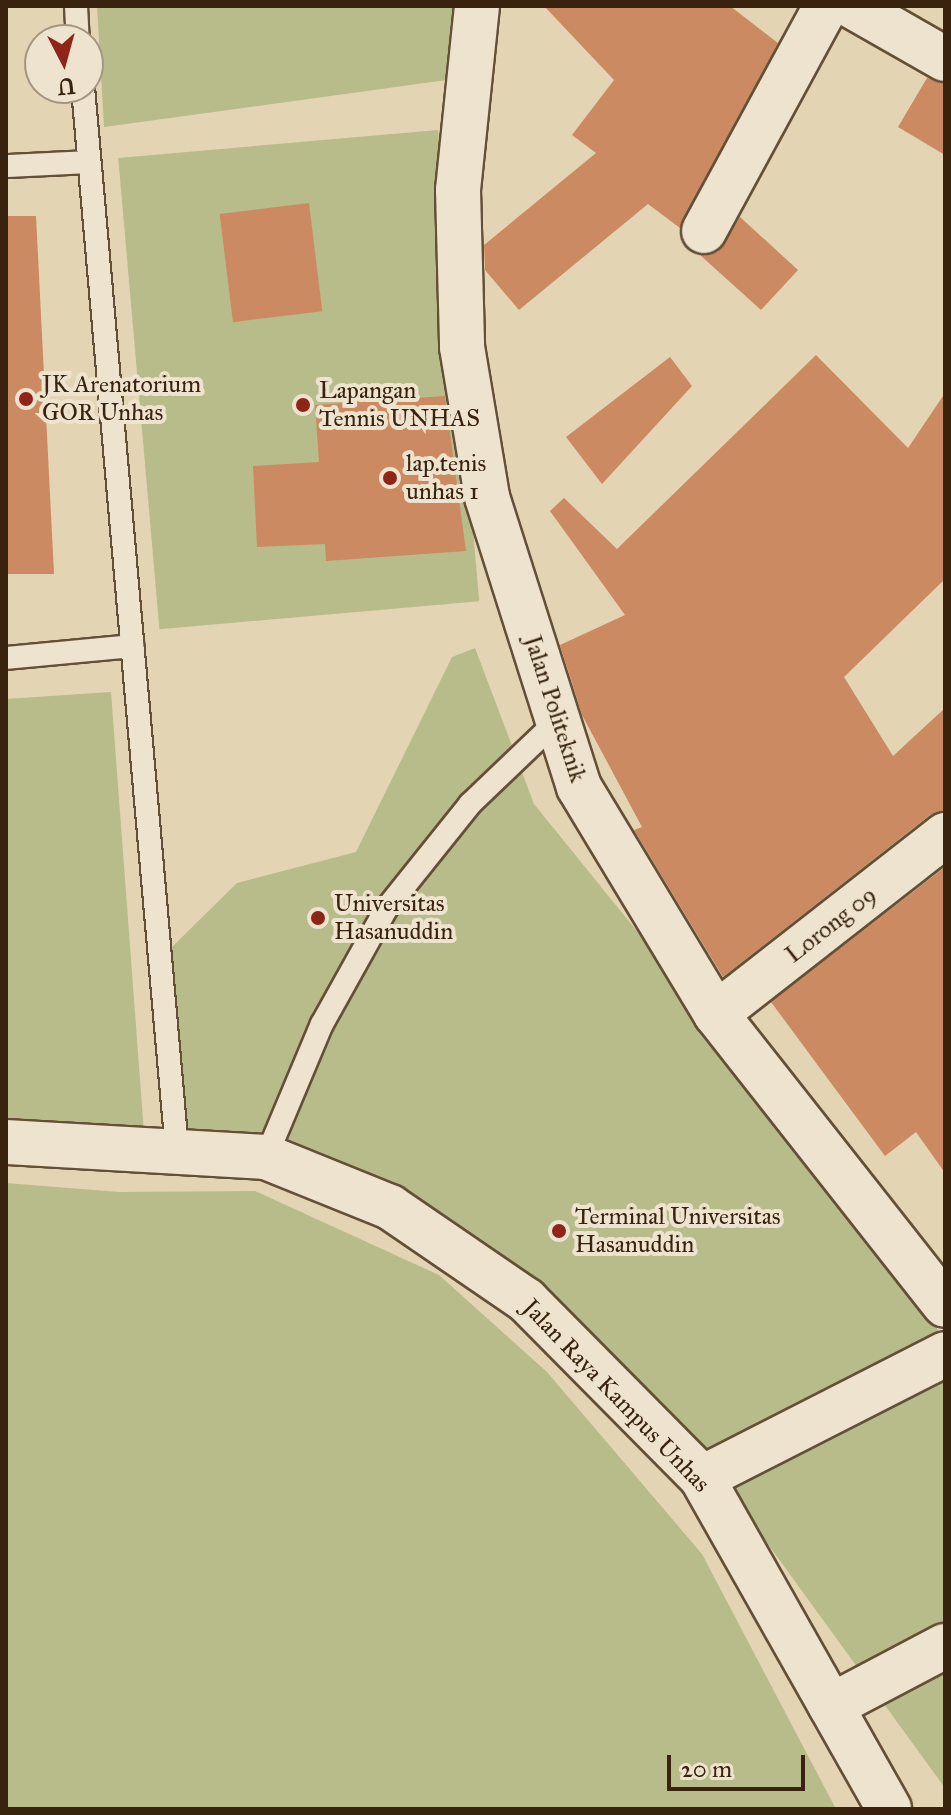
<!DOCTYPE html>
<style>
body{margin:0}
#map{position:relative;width:951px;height:1815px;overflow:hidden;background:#e3d4b3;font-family:"IM FELL Great Primer",serif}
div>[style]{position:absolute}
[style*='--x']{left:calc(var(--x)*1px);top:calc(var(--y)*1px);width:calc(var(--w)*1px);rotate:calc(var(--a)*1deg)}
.green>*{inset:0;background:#b8bc8a;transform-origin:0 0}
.building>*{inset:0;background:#cb8a61;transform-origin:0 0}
.roads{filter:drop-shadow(2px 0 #644f37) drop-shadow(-2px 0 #644f37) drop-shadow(0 2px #644f37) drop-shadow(0 -2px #644f37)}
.service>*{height:22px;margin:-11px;padding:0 11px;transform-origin:11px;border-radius:11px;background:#ede3ce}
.minor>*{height:44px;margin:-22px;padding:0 22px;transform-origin:22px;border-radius:22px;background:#ede3ce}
.tertiary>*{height:44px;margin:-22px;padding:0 22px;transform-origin:22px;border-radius:22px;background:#ede3ce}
.dots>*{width:22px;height:22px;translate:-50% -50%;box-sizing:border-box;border:4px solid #ede3ce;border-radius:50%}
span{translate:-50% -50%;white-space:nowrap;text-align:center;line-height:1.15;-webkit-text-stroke:8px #ede3ce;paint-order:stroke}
.poi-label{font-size:24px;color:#39230e}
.left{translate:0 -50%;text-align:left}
.street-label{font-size:24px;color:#39230e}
.frame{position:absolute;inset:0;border:8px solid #39230e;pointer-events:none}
.north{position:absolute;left:24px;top:24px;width:80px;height:80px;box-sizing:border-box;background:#ede3ce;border:2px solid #a59681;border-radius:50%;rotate:174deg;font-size:22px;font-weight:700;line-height:32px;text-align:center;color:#39230e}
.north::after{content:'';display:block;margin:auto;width:28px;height:36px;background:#8f2418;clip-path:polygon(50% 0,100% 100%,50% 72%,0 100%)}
.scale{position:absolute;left:667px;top:1755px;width:138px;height:36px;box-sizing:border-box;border:4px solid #39230e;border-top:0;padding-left:10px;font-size:24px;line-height:28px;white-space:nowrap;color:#39230e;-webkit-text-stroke:6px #ede3ce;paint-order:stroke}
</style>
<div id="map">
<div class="green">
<div style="clip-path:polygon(97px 6px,453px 6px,454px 79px,104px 127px)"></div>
<div style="left:438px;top:130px;width:473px;height:321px;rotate:85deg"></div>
<div style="clip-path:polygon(475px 648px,534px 804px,704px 1014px,945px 1339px,945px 1788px,706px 1459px,435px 1222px,189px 1140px,170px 949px,237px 883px,356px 852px,452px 657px)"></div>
<div style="clip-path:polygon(111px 692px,144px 1133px,6px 1127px,6px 699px)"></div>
<div style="clip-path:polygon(6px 1183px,119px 1192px,255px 1191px,439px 1275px,547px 1372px,702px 1554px,836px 1809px,6px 1809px)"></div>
</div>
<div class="building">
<div style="clip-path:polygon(544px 6px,730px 6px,778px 43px,680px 228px,648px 204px,519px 310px,485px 270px,484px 245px,596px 153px,572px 135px,614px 80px)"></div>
<div style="clip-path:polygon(927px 78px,945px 84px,945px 155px,898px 127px)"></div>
<div style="left:309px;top:203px;width:109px;height:90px;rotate:83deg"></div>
<div style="clip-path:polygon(6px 216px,36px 216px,54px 574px,6px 574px)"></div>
<div style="clip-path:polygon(740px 217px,798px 270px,761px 310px,700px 255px,718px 252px)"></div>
<div style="clip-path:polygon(816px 355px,908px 448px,945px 393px,945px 579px,844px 677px,893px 756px,945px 708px,945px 811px,930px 815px,723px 977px,634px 830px,642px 827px,582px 715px,560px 645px,625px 615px,550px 511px,564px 498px,617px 549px)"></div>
<div style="clip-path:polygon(670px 357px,692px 386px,602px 484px,566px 437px)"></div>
<div style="clip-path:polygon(445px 396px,466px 551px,326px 561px,325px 544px,257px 547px,253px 466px,319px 462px,315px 405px)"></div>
<div style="clip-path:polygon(945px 867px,945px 1173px,916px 1132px,885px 1156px,771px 1002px)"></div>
</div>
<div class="roads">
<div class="service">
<div style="--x:76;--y:6;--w:34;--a:87"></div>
<div style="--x:83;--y:88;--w:1066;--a:84.94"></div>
<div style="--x:6;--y:166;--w:83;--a:-2.8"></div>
<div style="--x:6;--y:658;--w:127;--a:-5.4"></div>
<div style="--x:266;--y:1157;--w:144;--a:-67.2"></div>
<div style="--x:322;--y:1024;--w:132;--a:-60.9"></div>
<div style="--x:386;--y:909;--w:134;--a:-51.3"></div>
<div style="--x:470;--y:804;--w:122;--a:-43.7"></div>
</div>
<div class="minor">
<div style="--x:477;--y:6;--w:185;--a:95.9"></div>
<div style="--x:458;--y:190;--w:157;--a:88.5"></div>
<div style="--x:462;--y:347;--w:152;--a:80.5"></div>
<div style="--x:487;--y:497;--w:304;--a:72.4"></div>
<div style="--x:579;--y:787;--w:265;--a:58.9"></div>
<div style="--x:716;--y:1014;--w:370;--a:51.8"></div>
<div style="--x:852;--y:6;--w:107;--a:29.7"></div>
<div style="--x:704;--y:231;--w:256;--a:-61.5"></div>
<div style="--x:716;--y:1014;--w:291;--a:-38"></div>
<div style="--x:702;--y:1478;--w:273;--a:-27"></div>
<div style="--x:831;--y:1706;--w:129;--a:-27.8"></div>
</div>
<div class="tertiary">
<div style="--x:6;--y:1142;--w:260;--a:3.3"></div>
<div style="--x:266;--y:1157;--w:134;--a:22"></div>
<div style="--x:390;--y:1207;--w:165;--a:34.4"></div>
<div style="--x:526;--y:1300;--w:250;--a:45.3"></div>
<div style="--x:702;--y:1478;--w:380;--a:60.5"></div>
</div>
</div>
<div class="dots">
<div style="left:26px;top:399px;background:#8f2418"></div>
<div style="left:303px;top:405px;background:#8f2418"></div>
<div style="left:390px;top:478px;background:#8f2418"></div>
<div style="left:318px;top:918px;background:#8f2418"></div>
<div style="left:559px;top:1231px;background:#8f2418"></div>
</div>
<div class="poi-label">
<span class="left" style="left:42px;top:399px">JK Arenatorium<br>GOR Unhas</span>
<span class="left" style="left:319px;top:405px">Lapangan<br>Tennis UNHAS</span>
<span class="left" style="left:406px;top:478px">lap.tenis<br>unhas 1</span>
<span class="left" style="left:334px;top:918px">Universitas<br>Hasanuddin</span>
<span class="left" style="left:575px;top:1231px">Terminal Universitas<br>Hasanuddin</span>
</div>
<div class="street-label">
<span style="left:555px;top:709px;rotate:72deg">Jalan Politeknik</span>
<span style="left:831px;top:925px;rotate:-38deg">Lorong 09</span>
<span style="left:616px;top:1396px;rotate:46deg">Jalan Raya Kampus Unhas</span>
</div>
<div class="frame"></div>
<div class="north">U</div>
<div class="scale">20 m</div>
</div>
